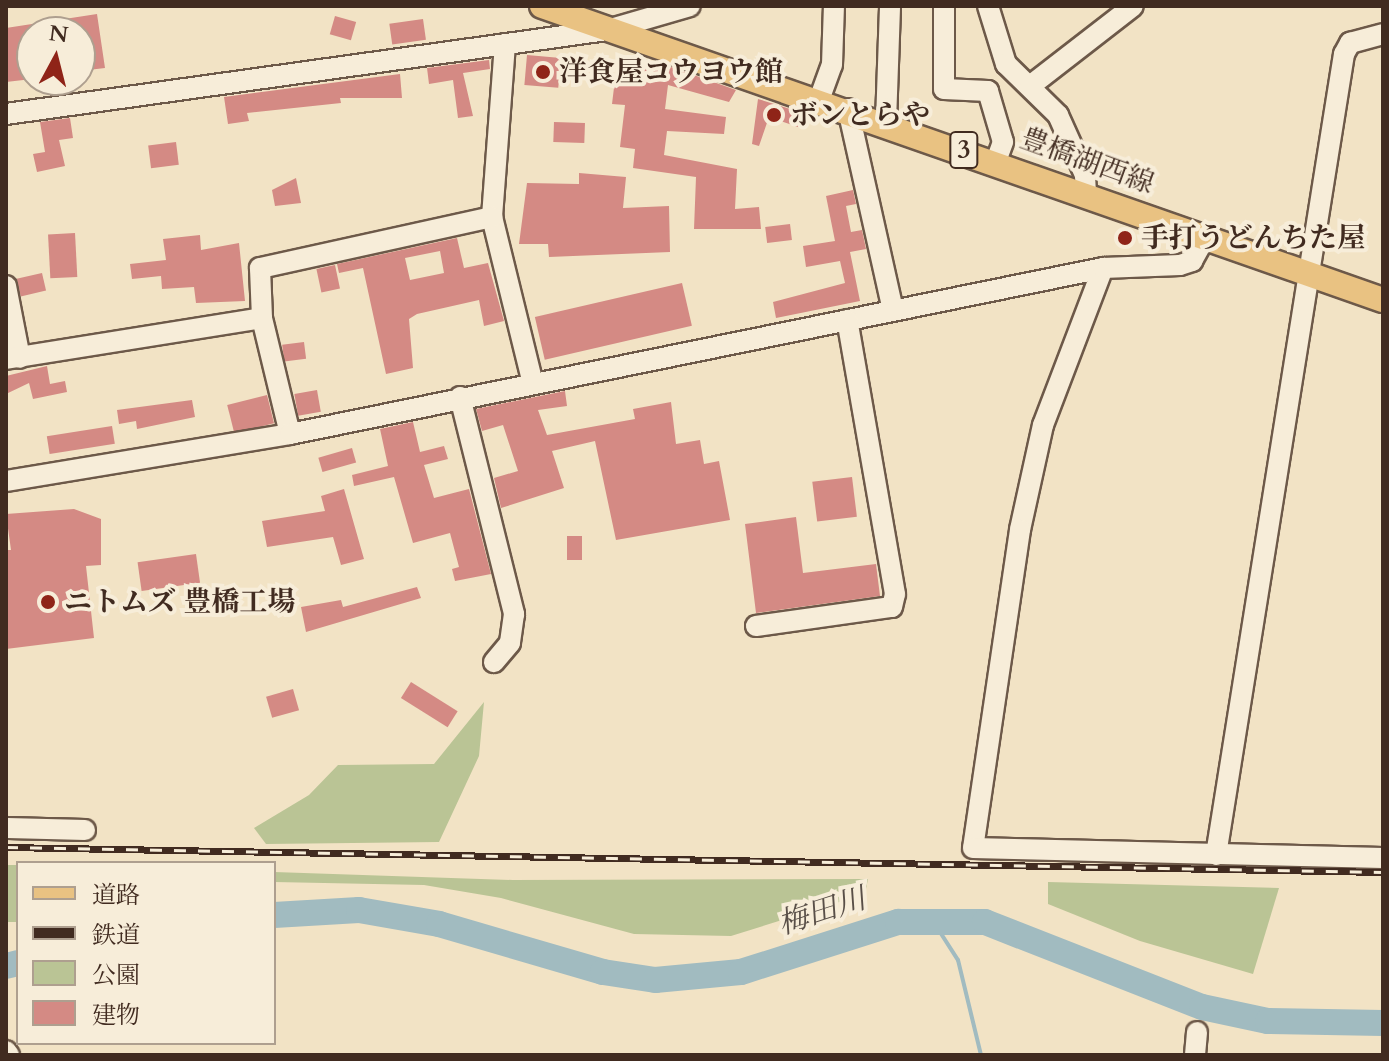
<!DOCTYPE html>
<meta charset="utf-8">
<style>
body{margin:0}
#map{position:relative;width:1389px;height:1061px;overflow:hidden;background:#f2e3c5;font-family:Cardo,"Noto Serif JP",serif}
div>[style]{position:absolute}
[style*='--x']{left:calc(var(--x)*1px);top:calc(var(--y)*1px);width:calc(var(--w)*1px);rotate:calc(var(--a)*1deg)}
.green>*{inset:0;background:#bac495;transform-origin:0 0}
.stream>*{height:4px;margin:-2px;padding:0 2px;transform-origin:2px;border-radius:2px;background:#a1bbc0}
.river>*{height:26px;margin:-13px;padding:0 13px;transform-origin:13px;border-radius:13px;background:#a1bbc0}
.building>*{inset:0;background:#d48a84;transform-origin:0 0}
.roads{filter:drop-shadow(2px 0 #6d5949) drop-shadow(-2px 0 #6d5949) drop-shadow(0 2px #6d5949) drop-shadow(0 -2px #6d5949)}
.minor>*{height:20px;margin:-10px;padding:0 10px;transform-origin:10px;border-radius:10px;background:#f7edd9}
.major>*{height:24px;margin:-12px;padding:0 12px;transform-origin:12px;border-radius:12px;background:#e9c282}
.rail>*{height:7px;margin-top:-3.5px;transform-origin:0;background:repeating-linear-gradient(90deg,#f7edd9 0 12px,#412b20 0 24px);box-sizing:border-box;border-block:2px solid #412b20}
.dots>*{width:22px;height:22px;translate:-50% -50%;box-sizing:border-box;border:4px solid #f7edd9;border-radius:50%}
span{translate:-50% -50%;white-space:nowrap;text-align:center;line-height:1.15;-webkit-text-stroke:8px #f7edd9;paint-order:stroke}
.shield-label span{padding:2px 6px;background:#f7edd9;border:2px solid;border-radius:6px;-webkit-text-stroke-width:0}
.shield-label{font-size:26px;color:#412b20;font-weight:700}
.poi-label{font-size:28px;color:#412b20;font-weight:700}
.left{translate:0 -50%;text-align:left}
.street-label{font-size:28px;color:#412b20}
.water-label{font-size:30px;color:#594f48;font-style:italic}
.frame{position:absolute;inset:0;border:8px solid #412b20;pointer-events:none}
.legend{position:absolute;left:16px;top:861px;width:260px;height:184px;box-sizing:border-box;background:#f7edd9;border:2px solid #ae9f8f;margin:0;padding:10px 14px;list-style:none;font-size:24px;color:#412b20}
.legend li{display:flex;align-items:center;gap:16px;height:40px}
.legend b{width:40px;border:2px solid #ae9f8f}
.north{position:absolute;left:16px;top:16px;width:80px;height:80px;box-sizing:border-box;background:#f7edd9;border:2px solid #ae9f8f;border-radius:50%;rotate:7deg;font-size:22px;font-weight:700;line-height:32px;text-align:center;color:#412b20}
.north::after{content:'';display:block;margin:auto;width:28px;height:36px;background:#8f2418;clip-path:polygon(50% 0,100% 100%,50% 72%,0 100%)}
</style>
<div id="map">
<div class="green">
<div style="clip-path:polygon(484px 702px,479px 756px,439px 842px,266px 844px,254px 828px,309px 795px,338px 765px,434px 764px)"></div>
<div style="left:6px;top:865px;width:12px;height:57px"></div>
<div style="clip-path:polygon(274px 872px,513px 880px,868px 879px,865px 894px,731px 936px,634px 934px,501px 898px,424px 885px,274px 882px)"></div>
<div style="clip-path:polygon(1048px 882px,1279px 888px,1253px 974px,1140px 941px,1048px 904px)"></div>
</div>
<div class="stream">
<div style="--x:931;--y:918;--w:50;--a:57.3"></div>
<div style="--x:958;--y:960;--w:98;--a:76.4"></div>
</div>
<div class="river">
<div style="--x:274;--y:915;--w:85;--a:-3.4"></div>
<div style="--x:359;--y:910;--w:81;--a:9.9"></div>
<div style="--x:439;--y:924;--w:171;--a:16.3"></div>
<div style="--x:603;--y:972;--w:53;--a:8.7"></div>
<div style="--x:655;--y:980;--w:86;--a:-5.3"></div>
<div style="--x:741;--y:972;--w:165;--a:-17.7"></div>
<div style="--x:898;--y:922;--w:87;--a:0"></div>
<div style="--x:985;--y:922;--w:233;--a:21.4"></div>
<div style="--x:1202;--y:1007;--w:67;--a:12"></div>
<div style="--x:1268;--y:1021;--w:115;--a:1"></div>
<div style="--x:6;--y:966;--w:12;--a:-14"></div>
</div>
<div class="building">
<div style="clip-path:polygon(97px 14px,105px 68px,80px 71px,80px 32px,32px 32px,32px 79px,6px 82px,6px 28px)"></div>
<div style="left:335px;top:16px;width:22px;height:19px;rotate:16deg"></div>
<div style="left:423px;top:19px;width:21px;height:34px;rotate:82deg"></div>
<div style="left:527px;top:55px;width:34px;height:30px;rotate:5deg"></div>
<div style="clip-path:polygon(489px 60px,490px 69px,463px 73px,473px 116px,458px 118px,453px 80px,429px 84px,427px 68px)"></div>
<div style="clip-path:polygon(617px 63px,659px 68px,660px 63px,736px 90px,729px 102px,668px 85px,665px 109px,726px 117px,724px 134px,667px 131px,664px 155px,737px 169px,735px 209px,759px 207px,761px 229px,694px 229px,696px 177px,633px 168px,635px 149px,620px 147px,625px 105px,612px 104px)"></div>
<div style="clip-path:polygon(400px 74px,402px 98px,340px 98px,341px 103px,247px 113px,249px 121px,228px 124px,224px 97px)"></div>
<div style="clip-path:polygon(758px 99px,803px 113px,798px 127px,769px 117px,759px 146px,752px 144px)"></div>
<div style="clip-path:polygon(70px 118px,73px 138px,59px 140px,65px 166px,37px 172px,33px 154px,45px 152px,40px 122px)"></div>
<div style="left:554px;top:122px;width:31px;height:20px;rotate:2deg"></div>
<div style="left:176px;top:142px;width:23px;height:28px;rotate:83deg"></div>
<div style="clip-path:polygon(579px 173px,626px 177px,623px 208px,669px 206px,670px 252px,549px 257px,548px 244px,519px 244px,527px 183px,579px 184px)"></div>
<div style="clip-path:polygon(296px 178px,301px 203px,275px 206px,272px 190px)"></div>
<div style="clip-path:polygon(853px 190px,856px 204px,846px 206px,851px 232px,862px 230px,866px 249px,850px 252px,860px 301px,776px 318px,773px 302px,845px 283px,840px 261px,806px 267px,803px 246px,835px 241px,826px 196px)"></div>
<div style="left:790px;top:224px;width:16px;height:25px;rotate:83deg"></div>
<div style="left:75px;top:233px;width:44px;height:27px;rotate:87deg"></div>
<div style="clip-path:polygon(200px 235px,201px 250px,239px 243px,245px 301px,196px 303px,194px 287px,162px 289px,161px 276px,132px 279px,130px 264px,166px 260px,163px 239px)"></div>
<div style="clip-path:polygon(evenodd,457px 238px,464px 268px,488px 263px,504px 321px,484px 326px,479px 300px,417px 314px,409px 319px,413px 368px,386px 374px,363px 268px,339px 273px,337px 264px,457px 238px,440px 251px,444px 273px,410px 280px,405px 258px,440px 251px)"></div>
<div style="left:335px;top:265px;width:24px;height:19px;rotate:78deg"></div>
<div style="left:42px;top:273px;width:18px;height:26px;rotate:77deg"></div>
<div style="left:682px;top:283px;width:44px;height:151px;rotate:77deg"></div>
<div style="left:304px;top:342px;width:17px;height:22px;rotate:83deg"></div>
<div style="clip-path:polygon(47px 366px,50px 384px,65px 381px,67px 392px,33px 399px,29px 383px,6px 394px,6px 376px)"></div>
<div style="left:317px;top:390px;width:22px;height:23px;rotate:80deg"></div>
<div style="clip-path:polygon(565px 391px,567px 406px,538px 410px,547px 435px,635px 419px,633px 409px,671px 402px,676px 444px,700px 440px,704px 464px,719px 461px,730px 520px,616px 540px,595px 441px,552px 451px,564px 488px,501px 508px,494px 478px,518px 471px,503px 425px,482px 431px,476px 409px)"></div>
<div style="left:267px;top:395px;width:29px;height:41px;rotate:76deg"></div>
<div style="clip-path:polygon(192px 400px,195px 417px,137px 429px,136px 421px,119px 424px,117px 410px)"></div>
<div style="clip-path:polygon(413px 422px,420px 452px,444px 446px,448px 459px,424px 465px,434px 498px,469px 489px,491px 574px,455px 581px,452px 569px,459px 567px,450px 533px,413px 543px,394px 477px,354px 486px,352px 475px,388px 466px,380px 429px)"></div>
<div style="left:112px;top:426px;width:18px;height:66px;rotate:81deg"></div>
<div style="left:352px;top:448px;width:15px;height:35px;rotate:74deg"></div>
<div style="left:852px;top:477px;width:40px;height:40px;rotate:83deg"></div>
<div style="clip-path:polygon(344px 489px,364px 559px,341px 565px,333px 537px,267px 547px,262px 521px,325px 511px,321px 496px)"></div>
<div style="clip-path:polygon(74px 509px,101px 519px,101px 565px,86px 566px,94px 638px,6px 649px,6px 550px,11px 550px,6px 514px)"></div>
<div style="clip-path:polygon(796px 517px,803px 573px,876px 564px,880px 596px,756px 613px,745px 524px)"></div>
<div style="left:567px;top:536px;width:15px;height:24px"></div>
<div style="left:196px;top:554px;width:29px;height:59px;rotate:82deg"></div>
<div style="clip-path:polygon(417px 587px,421px 598px,306px 632px,301px 607px,341px 600px,343px 607px)"></div>
<div style="left:411px;top:682px;width:55px;height:19px;rotate:32deg"></div>
<div style="left:293px;top:689px;width:22px;height:28px;rotate:74deg"></div>
</div>
<div class="roads">
<div class="minor">
<div style="--x:944;--y:6;--w:83;--a:90"></div>
<div style="--x:944;--y:89;--w:44;--a:2.6"></div>
<div style="--x:988;--y:91;--w:53;--a:73.6"></div>
<div style="--x:1003;--y:142;--w:20;--a:110"></div>
<div style="--x:988;--y:6;--w:61;--a:72.8"></div>
<div style="--x:1006;--y:64;--w:73;--a:44.4"></div>
<div style="--x:1058;--y:115;--w:66;--a:65.8"></div>
<div style="--x:1085;--y:175;--w:18;--a:87"></div>
<div style="--x:505;--y:44;--w:173;--a:94.3"></div>
<div style="--x:492;--y:217;--w:168;--a:76.2"></div>
<div style="--x:1030;--y:86;--w:130;--a:-37.8"></div>
<div style="--x:819;--y:100;--w:37;--a:-70"></div>
<div style="--x:832;--y:65;--w:59;--a:-88.1"></div>
<div style="--x:848;--y:109;--w:206;--a:77.4"></div>
<div style="--x:6;--y:114;--w:607;--a:-7.96"></div>
<div style="--x:607;--y:30;--w:86;--a:-16.1"></div>
<div style="--x:886;--y:122;--w:116;--a:-88"></div>
<div style="--x:1103;--y:268;--w:168;--a:110.9"></div>
<div style="--x:1043;--y:425;--w:107;--a:102.4"></div>
<div style="--x:1020;--y:530;--w:321;--a:98.4"></div>
<div style="--x:973;--y:848;--w:410;--a:1.4"></div>
<div style="--x:6;--y:286;--w:73;--a:79"></div>
<div style="--x:6;--y:359;--w:259;--a:-9.1"></div>
<div style="--x:460;--y:397;--w:224;--a:76"></div>
<div style="--x:514;--y:614;--w:29;--a:98"></div>
<div style="--x:510;--y:643;--w:25;--a:130"></div>
<div style="--x:290;--y:434;--w:119;--a:-103.6"></div>
<div style="--x:262;--y:318;--w:50;--a:-92.3"></div>
<div style="--x:260;--y:268;--w:238;--a:-12.4"></div>
<div style="--x:6;--y:481;--w:288;--a:-9.4"></div>
<div style="--x:290;--y:434;--w:830;--a:-11.54"></div>
<div style="--x:1103;--y:268;--w:77;--a:-2.2"></div>
<div style="--x:1180;--y:265;--w:13;--a:-18"></div>
<div style="--x:1192;--y:261;--w:29;--a:-61"></div>
<div style="--x:756;--y:626;--w:137;--a:-8"></div>
<div style="--x:892;--y:607;--w:13;--a:-77"></div>
<div style="--x:895;--y:594;--w:278;--a:-99.9"></div>
<div style="--x:6;--y:828;--w:79;--a:1.5"></div>
<div style="--x:1216;--y:855;--w:811;--a:-80.92"></div>
<div style="--x:1344;--y:54;--w:13;--a:-61"></div>
<div style="--x:1350;--y:43;--w:34;--a:-15"></div>
<div style="--x:6;--y:1051;--w:5;--a:53"></div>
<div style="--x:1195;--y:1055;--w:23;--a:-85"></div>
</div>
<div class="major">
<div style="--x:542;--y:6;--w:891;--a:19.27"></div>
</div>
</div>
<div class="rail">
<div style="--x:6;--y:847;--w:1377;--a:1.04"></div>
</div>
<div class="dots">
<div style="left:543px;top:72px;background:#8f2418"></div>
<div style="left:774px;top:115px;background:#8f2418"></div>
<div style="left:1125px;top:238px;background:#8f2418"></div>
<div style="left:48px;top:602px;background:#8f2418"></div>
</div>
<div class="shield-label">
<span style="left:964px;top:150px">3</span>
</div>
<div class="poi-label">
<span class="left" style="left:559px;top:72px">洋食屋コウヨウ館</span>
<span class="left" style="left:790px;top:115px">ボンとらや</span>
<span class="left" style="left:1141px;top:238px">手打うどんちた屋</span>
<span class="left" style="left:64px;top:602px">ニトムズ 豊橋工場</span>
</div>
<div class="street-label">
<span style="left:1087px;top:161px;rotate:20deg">豊橋湖西線</span>
</div>
<div class="water-label">
<span style="left:822px;top:912px;rotate:-18deg">梅田川</span>
</div>
<div class="frame"></div>
<ul class="legend">
<li><b style="height:10px;background:#e9c282"></b>道路</li>
<li><b style="height:10px;background:#412b20"></b>鉄道</li>
<li><b style="height:22px;background:#bac495"></b>公園</li>
<li><b style="height:22px;background:#d48a84"></b>建物</li>
</ul>
<div class="north">N</div>
</div>
